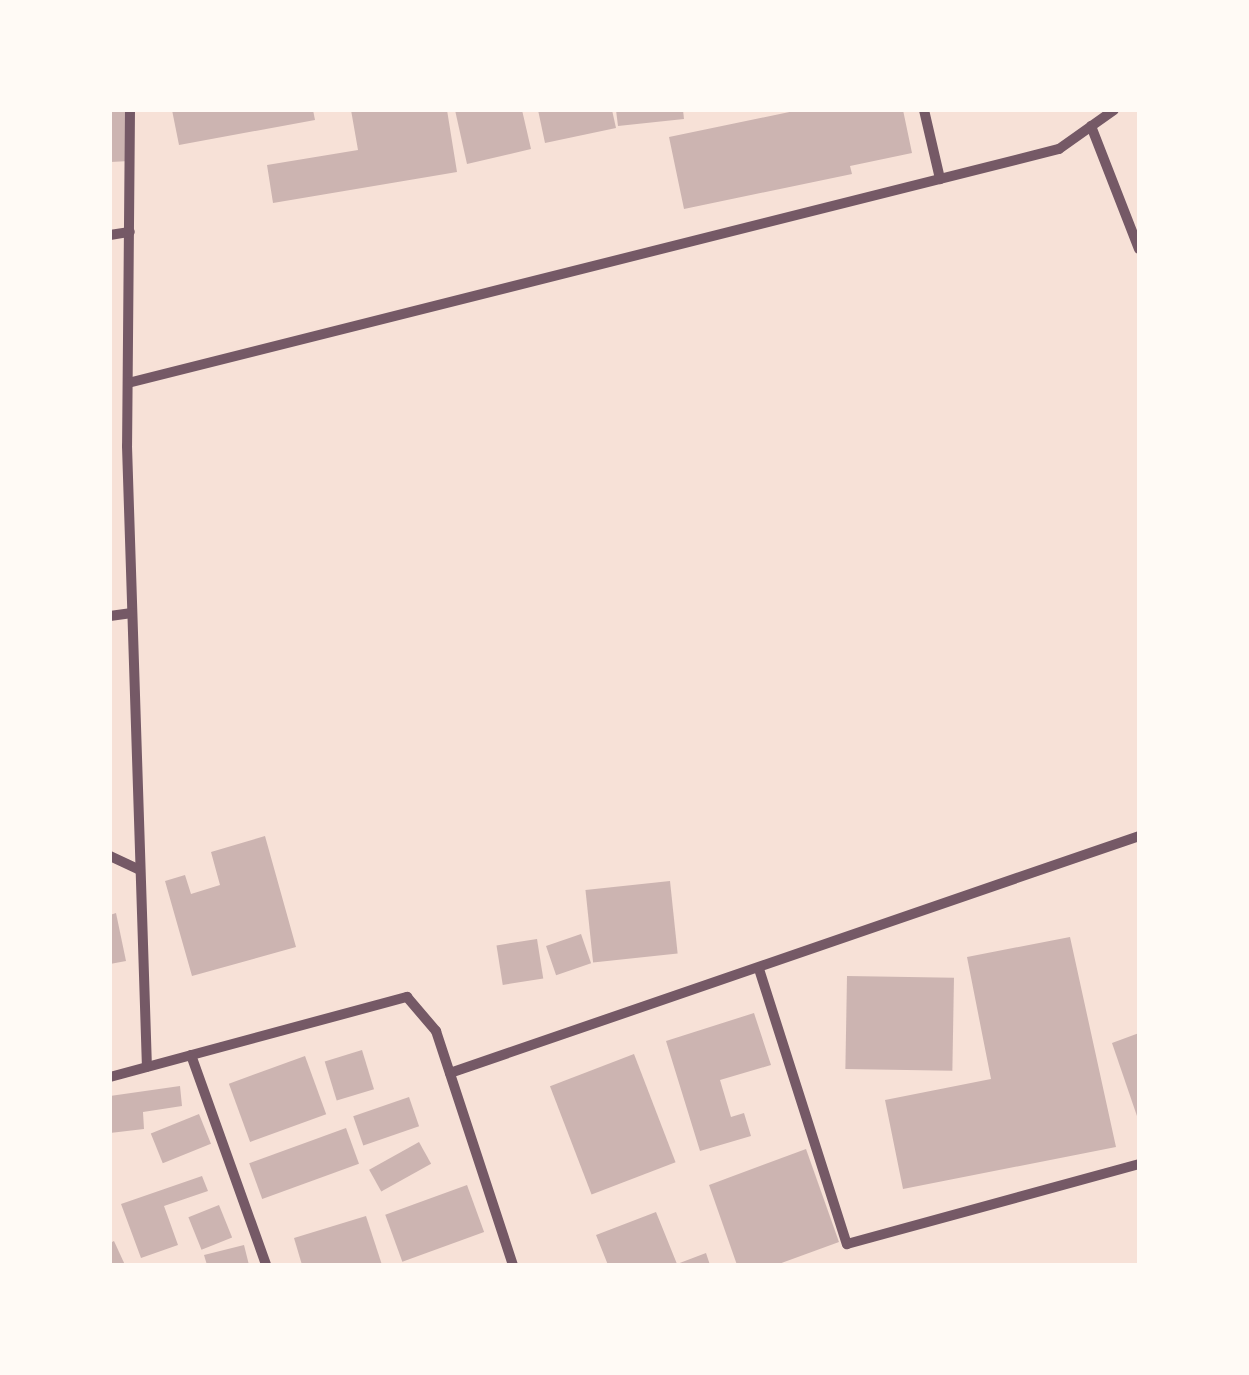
<!DOCTYPE html>
<style>
body{margin:0}
#map{position:relative;width:1249px;height:1375px;overflow:hidden;background:#f7e1d7;font-family:Georgia,serif}
div>[style]{position:absolute}
[style*='--x']{left:calc(var(--x)*1px);top:calc(var(--y)*1px);width:calc(var(--w)*1px);rotate:calc(var(--a)*1deg)}
.building>*{inset:0;background:#ccb4b1;transform-origin:0 0}
.minor>*{height:10px;margin:-5px;padding:0 5px;transform-origin:5px;border-radius:5px;background:#755966}
span{translate:-50% -50%;white-space:nowrap;text-align:center;line-height:1.15;-webkit-text-stroke:8px #fffaf5;paint-order:stroke}
.frame{position:absolute;inset:0;border:112px solid #fffaf5;pointer-events:none}
</style>
<div id="map">
<div class="building">
<div style="clip-path:polygon(110px 110px,127px 110px,130px 161px,110px 162px)"></div>
<div style="clip-path:polygon(172px 110px,313px 110px,315px 120px,179px 145px)"></div>
<div style="clip-path:polygon(351px 110px,447px 110px,457px 172px,273px 203px,267px 165px,358px 150px)"></div>
<div style="clip-path:polygon(455px 110px,522px 110px,531px 149px,467px 164px)"></div>
<div style="clip-path:polygon(538px 110px,612px 110px,616px 128px,545px 143px)"></div>
<div style="clip-path:polygon(616px 110px,683px 110px,684px 119px,618px 126px)"></div>
<div style="clip-path:polygon(799px 110px,903px 110px,912px 153px,850px 166px,852px 174px,684px 209px,669px 137px)"></div>
<div style="clip-path:polygon(265px 836px,296px 947px,192px 976px,165px 881px,185px 875px,191px 894px,220px 885px,211px 852px)"></div>
<div style="left:670px;top:881px;width:73px;height:85px;rotate:84deg"></div>
<div style="clip-path:polygon(116px 913px,126px 961px,110px 964px,110px 915px)"></div>
<div style="left:581px;top:934px;width:31px;height:37px;rotate:71deg"></div>
<div style="clip-path:polygon(1070px 937px,1116px 1147px,903px 1189px,885px 1100px,991px 1079px,967px 957px)"></div>
<div style="left:537px;top:939px;width:40px;height:41px;rotate:81deg"></div>
<div style="left:847px;top:976px;width:107px;height:93px;rotate:1deg"></div>
<div style="clip-path:polygon(754px 1013px,771px 1065px,720px 1080px,731px 1117px,744px 1113px,751px 1136px,700px 1151px,666px 1041px)"></div>
<div style="clip-path:polygon(1139px 1033px,1139px 1119px,1138px 1119px,1112px 1043px)"></div>
<div style="left:362px;top:1050px;width:41px;height:39px;rotate:73deg"></div>
<div style="left:634px;top:1054px;width:116px;height:90px;rotate:69deg"></div>
<div style="left:305px;top:1056px;width:62px;height:81px;rotate:70deg"></div>
<div style="clip-path:polygon(180px 1086px,182px 1106px,143px 1112px,144px 1129px,110px 1133px,110px 1096px)"></div>
<div style="left:409px;top:1097px;width:31px;height:59px;rotate:71deg"></div>
<div style="left:199px;top:1114px;width:32px;height:52px;rotate:68deg"></div>
<div style="left:346px;top:1128px;width:38px;height:103px;rotate:70deg"></div>
<div style="left:419px;top:1142px;width:25px;height:57px;rotate:61deg"></div>
<div style="clip-path:polygon(806px 1149px,839px 1242px,776px 1265px,737px 1265px,709px 1185px)"></div>
<div style="clip-path:polygon(202px 1176px,208px 1191px,164px 1206px,178px 1245px,141px 1258px,121px 1204px)"></div>
<div style="left:467px;top:1185px;width:50px;height:87px;rotate:70deg"></div>
<div style="left:219px;top:1205px;width:35px;height:33px;rotate:68deg"></div>
<div style="clip-path:polygon(656px 1212px,677px 1264px,706px 1253px,710px 1265px,608px 1265px,596px 1235px)"></div>
<div style="clip-path:polygon(366px 1216px,382px 1265px,302px 1265px,294px 1238px)"></div>
<div style="clip-path:polygon(114px 1241px,125px 1265px,110px 1265px,110px 1243px)"></div>
<div style="clip-path:polygon(244px 1245px,249px 1265px,207px 1265px,204px 1255px)"></div>
</div>
<div class="minor">
<div style="--x:130;--y:110;--w:336;--a:90.5"></div>
<div style="--x:127;--y:446;--w:621;--a:88.16"></div>
<div style="--x:924;--y:110;--w:71;--a:76.9"></div>
<div style="--x:1091;--y:126;--w:132;--a:68.7"></div>
<div style="--x:110;--y:235;--w:20;--a:-9"></div>
<div style="--x:128;--y:383;--w:960;--a:-14.11"></div>
<div style="--x:1059;--y:149;--w:67;--a:-35.3"></div>
<div style="--x:110;--y:616;--w:22;--a:-8"></div>
<div style="--x:110;--y:856;--w:33;--a:25"></div>
<div style="--x:759;--y:969;--w:289;--a:72.3"></div>
<div style="--x:847;--y:1244;--w:303;--a:-15.3"></div>
<div style="--x:191;--y:1055;--w:223;--a:70.3"></div>
<div style="--x:450;--y:1073;--w:729;--a:-18.98"></div>
<div style="--x:110;--y:1077;--w:308;--a:-15.1"></div>
<div style="--x:407;--y:997;--w:45;--a:49.5"></div>
<div style="--x:436;--y:1031;--w:246;--a:71.8"></div>
</div>
<div class="frame"></div>
</div>
